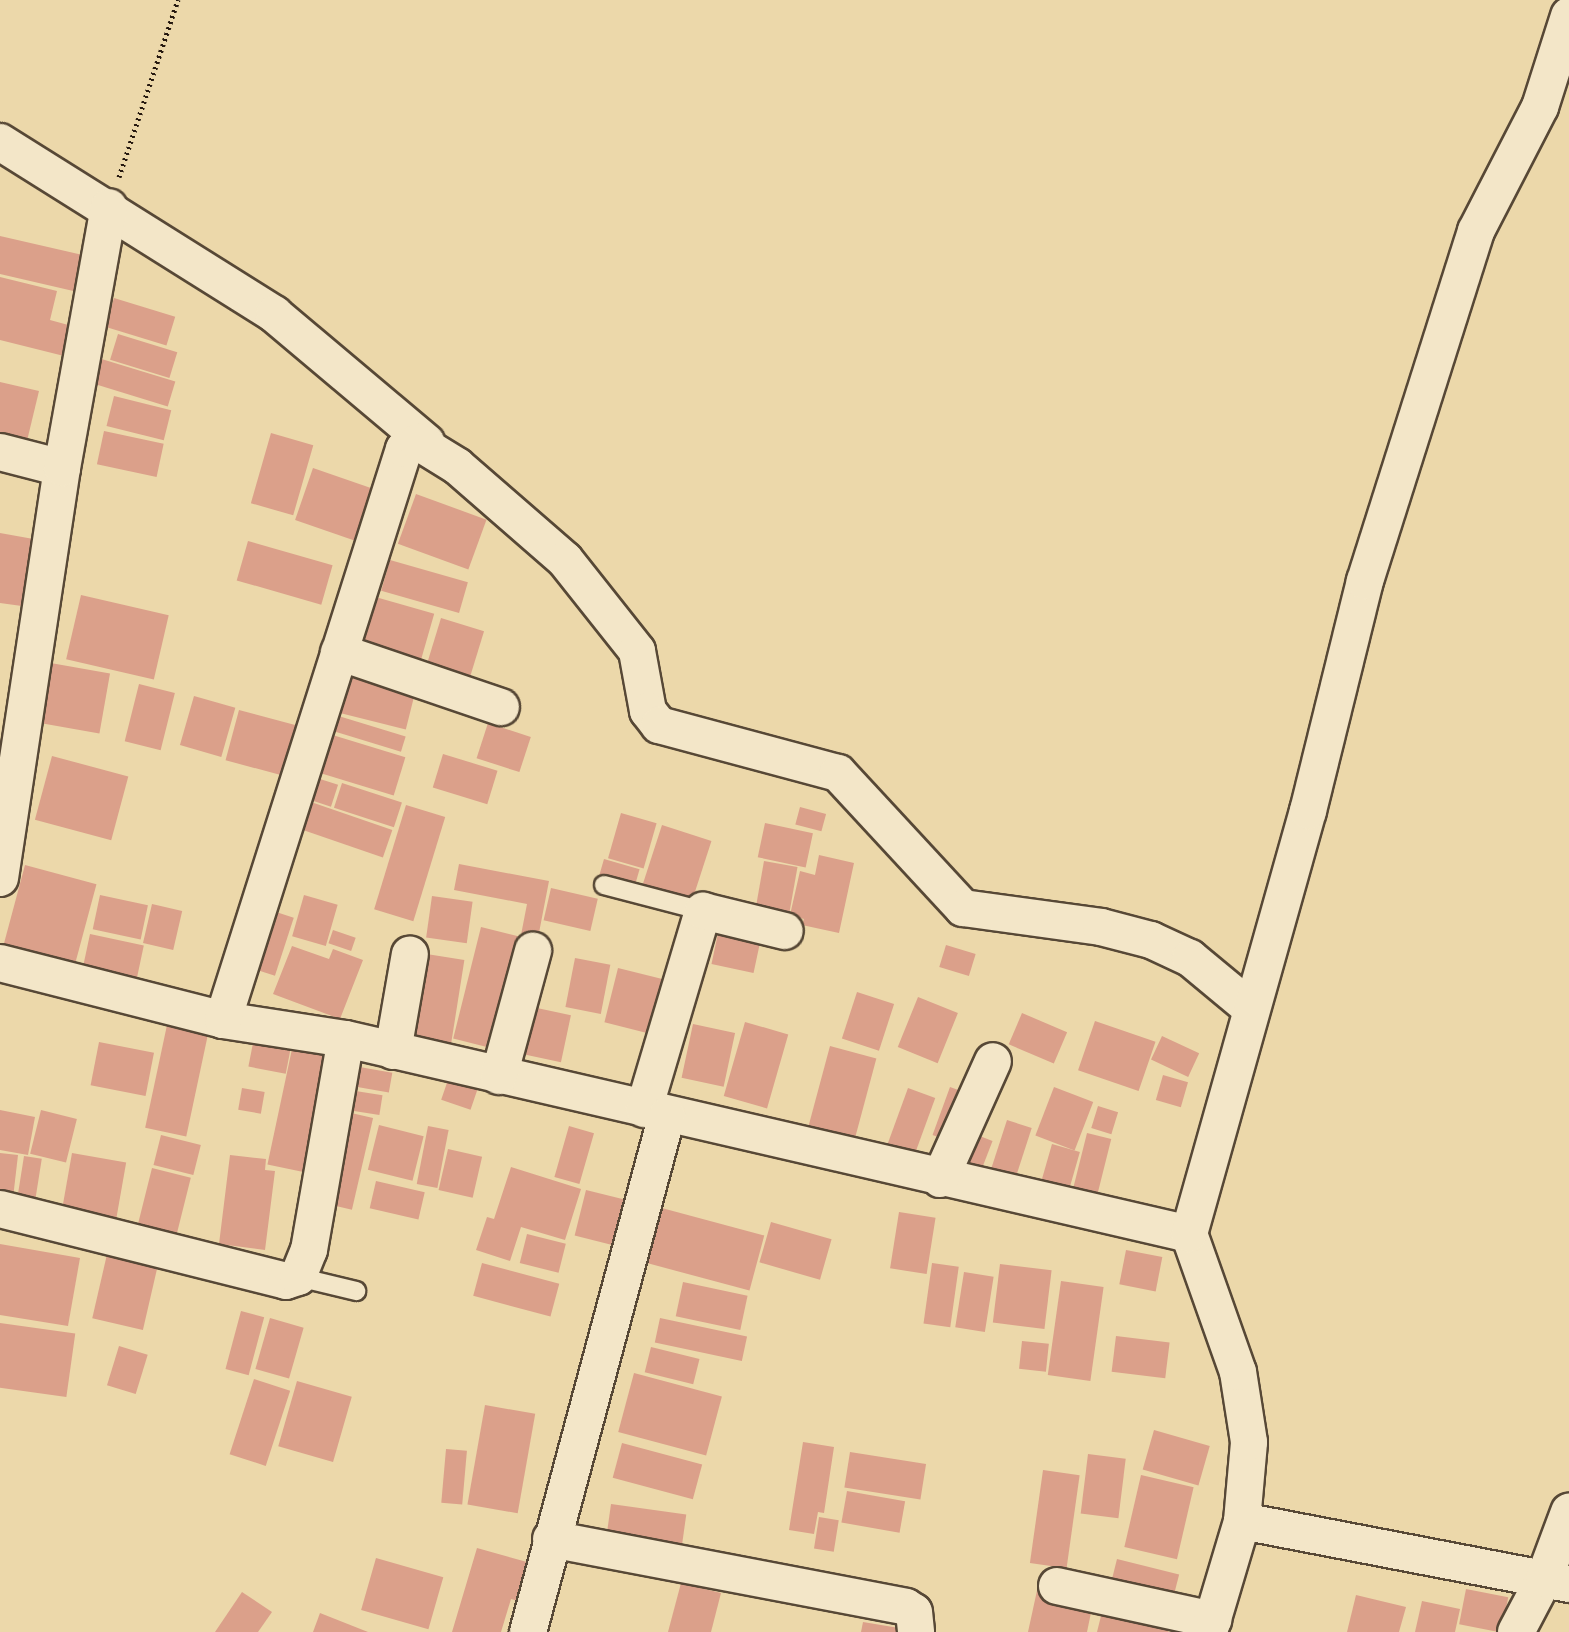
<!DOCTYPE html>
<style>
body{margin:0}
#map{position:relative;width:1569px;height:1632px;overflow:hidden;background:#ecd8aa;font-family:"EB Garamond",serif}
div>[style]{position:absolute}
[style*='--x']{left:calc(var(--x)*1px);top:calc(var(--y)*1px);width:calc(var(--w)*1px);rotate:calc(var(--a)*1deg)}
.building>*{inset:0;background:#dba08a;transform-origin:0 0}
.path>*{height:5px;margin-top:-2.5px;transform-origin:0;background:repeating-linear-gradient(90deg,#25180f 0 2px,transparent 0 6px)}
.roads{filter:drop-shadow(2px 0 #574836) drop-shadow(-2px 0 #574836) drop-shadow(0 2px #574836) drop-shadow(0 -2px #574836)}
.service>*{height:18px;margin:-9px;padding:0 9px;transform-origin:9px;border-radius:9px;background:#f3e6c8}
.minor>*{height:36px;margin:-18px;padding:0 18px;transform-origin:18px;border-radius:18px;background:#f3e6c8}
span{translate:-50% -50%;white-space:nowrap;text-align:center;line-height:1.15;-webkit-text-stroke:6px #f3e6c8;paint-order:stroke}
</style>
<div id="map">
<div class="building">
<div style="left:0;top:236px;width:86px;height:37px;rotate:13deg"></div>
<div style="clip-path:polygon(0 277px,57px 291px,50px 320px,72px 326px,64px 356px,0 340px)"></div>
<div style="left:114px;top:298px;width:64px;height:30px;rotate:17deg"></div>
<div style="left:118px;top:334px;width:62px;height:27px;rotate:17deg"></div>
<div style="left:95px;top:357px;width:84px;height:26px;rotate:17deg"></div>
<div style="clip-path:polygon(0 382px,39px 391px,26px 445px,0 439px)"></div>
<div style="left:114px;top:396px;width:59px;height:31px;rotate:14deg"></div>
<div style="left:104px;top:431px;width:61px;height:34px;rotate:12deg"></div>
<div style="left:271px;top:433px;width:44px;height:73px;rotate:16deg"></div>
<div style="left:313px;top:468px;width:65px;height:55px;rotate:19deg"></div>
<div style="left:416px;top:494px;width:75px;height:53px;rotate:20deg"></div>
<div style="clip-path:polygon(0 533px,39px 540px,29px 607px,0 603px)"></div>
<div style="left:248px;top:541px;width:88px;height:41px;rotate:16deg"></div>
<div style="left:390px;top:560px;width:81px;height:32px;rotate:16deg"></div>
<div style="left:365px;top:594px;width:72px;height:58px;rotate:16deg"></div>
<div style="left:81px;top:595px;width:90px;height:66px;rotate:13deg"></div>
<div style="left:441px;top:618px;width:45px;height:54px;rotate:17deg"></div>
<div style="left:45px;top:662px;width:66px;height:61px;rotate:10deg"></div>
<div style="left:350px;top:664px;width:70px;height:50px;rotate:14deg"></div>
<div style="left:139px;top:684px;width:37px;height:59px;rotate:14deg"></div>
<div style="left:194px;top:696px;width:43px;height:51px;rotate:16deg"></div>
<div style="left:239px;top:710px;width:60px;height:52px;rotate:15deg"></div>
<div style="left:332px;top:714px;width:77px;height:16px;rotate:17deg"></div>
<div style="left:488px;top:723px;width:45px;height:37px;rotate:18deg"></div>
<div style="left:326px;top:733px;width:83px;height:40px;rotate:17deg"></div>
<div style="left:443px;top:754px;width:57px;height:35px;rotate:17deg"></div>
<div style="left:52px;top:756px;width:79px;height:66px;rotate:15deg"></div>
<div style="left:320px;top:779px;width:19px;height:23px;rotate:18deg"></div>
<div style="left:342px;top:783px;width:63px;height:26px;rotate:18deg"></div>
<div style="left:311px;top:802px;width:86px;height:29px;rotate:19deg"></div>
<div style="left:406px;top:805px;width:41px;height:109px;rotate:17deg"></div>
<div style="left:800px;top:807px;width:27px;height:18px;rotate:15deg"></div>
<div style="left:621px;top:813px;width:37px;height:47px;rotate:16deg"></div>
<div style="left:765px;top:823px;width:49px;height:35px;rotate:12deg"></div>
<div style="left:662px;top:825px;width:52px;height:63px;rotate:18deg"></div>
<div style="clip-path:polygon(819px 855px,854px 863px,839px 933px,802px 925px,804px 919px,790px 915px,800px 871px,815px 875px)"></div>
<div style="left:604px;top:859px;width:37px;height:17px;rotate:16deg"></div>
<div style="left:764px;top:861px;width:34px;height:55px;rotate:10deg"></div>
<div style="clip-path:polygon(459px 864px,549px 881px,538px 938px,521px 935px,527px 904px,454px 890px)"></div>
<div style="left:25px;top:865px;width:74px;height:82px;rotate:15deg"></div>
<div style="left:551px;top:888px;width:48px;height:33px;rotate:13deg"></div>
<div style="left:100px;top:895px;width:49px;height:35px;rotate:12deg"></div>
<div style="left:304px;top:895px;width:35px;height:43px;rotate:16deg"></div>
<div style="left:432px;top:896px;width:41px;height:42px;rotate:8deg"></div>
<div style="left:152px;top:904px;width:31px;height:40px;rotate:13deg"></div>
<div style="left:270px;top:910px;width:25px;height:61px;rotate:18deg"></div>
<div style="left:720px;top:924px;width:43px;height:41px;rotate:12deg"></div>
<div style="left:481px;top:927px;width:50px;height:115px;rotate:14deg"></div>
<div style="left:333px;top:930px;width:24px;height:14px;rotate:19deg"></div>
<div style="left:90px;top:934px;width:55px;height:36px;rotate:12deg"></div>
<div style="left:946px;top:945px;width:31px;height:23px;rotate:17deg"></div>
<div style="clip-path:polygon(292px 946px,329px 959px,333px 949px,363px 960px,340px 1019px,273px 994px)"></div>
<div style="left:414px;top:952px;width:51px;height:93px;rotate:9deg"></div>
<div style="left:575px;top:958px;width:36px;height:50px;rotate:11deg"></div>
<div style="left:618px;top:968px;width:57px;height:56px;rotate:14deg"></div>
<div style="left:857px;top:992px;width:39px;height:49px;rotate:18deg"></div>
<div style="left:918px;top:997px;width:43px;height:54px;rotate:22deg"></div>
<div style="left:523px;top:1005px;width:49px;height:48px;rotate:12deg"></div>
<div style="left:1022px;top:1013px;width:49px;height:34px;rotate:23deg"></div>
<div style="left:1095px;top:1021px;width:64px;height:52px;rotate:19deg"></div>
<div style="left:745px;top:1022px;width:45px;height:77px;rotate:16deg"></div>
<div style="left:693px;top:1024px;width:43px;height:55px;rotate:12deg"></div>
<div style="left:167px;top:1025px;width:42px;height:105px;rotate:12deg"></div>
<div style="left:1162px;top:1036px;width:41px;height:26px;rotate:25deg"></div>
<div style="left:99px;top:1042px;width:56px;height:44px;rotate:11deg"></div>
<div style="left:253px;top:1043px;width:38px;height:24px;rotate:11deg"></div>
<div style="left:830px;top:1046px;width:48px;height:85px;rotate:15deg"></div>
<div style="left:292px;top:1049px;width:49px;height:118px;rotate:12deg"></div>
<div style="left:348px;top:1065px;width:45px;height:20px;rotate:10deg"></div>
<div style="left:1163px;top:1075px;width:26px;height:26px;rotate:16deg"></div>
<div style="left:449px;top:1077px;width:31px;height:24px;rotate:19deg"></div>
<div style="left:950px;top:1087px;width:20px;height:51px;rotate:20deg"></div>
<div style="left:1054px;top:1087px;width:42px;height:52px;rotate:21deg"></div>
<div style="left:242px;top:1088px;width:23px;height:22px;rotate:10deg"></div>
<div style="left:908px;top:1088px;width:29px;height:65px;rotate:20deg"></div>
<div style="left:343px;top:1089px;width:40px;height:20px;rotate:9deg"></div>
<div style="left:1098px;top:1106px;width:21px;height:23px;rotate:17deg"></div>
<div style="clip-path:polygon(0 1110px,35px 1117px,28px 1155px,0 1150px)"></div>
<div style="left:41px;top:1110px;width:37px;height:45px;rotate:14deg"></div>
<div style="left:338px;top:1110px;width:36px;height:94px;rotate:13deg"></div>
<div style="left:1007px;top:1120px;width:26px;height:63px;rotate:18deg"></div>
<div style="left:379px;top:1125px;width:46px;height:46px;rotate:14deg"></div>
<div style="left:428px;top:1126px;width:21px;height:59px;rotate:11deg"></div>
<div style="left:569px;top:1126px;width:26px;height:53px;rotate:16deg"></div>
<div style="left:972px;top:1133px;width:22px;height:42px;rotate:21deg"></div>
<div style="left:1087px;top:1133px;width:25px;height:57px;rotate:14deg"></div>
<div style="left:161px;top:1135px;width:41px;height:31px;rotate:14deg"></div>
<div style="left:1052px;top:1144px;width:29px;height:40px;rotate:16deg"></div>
<div style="left:448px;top:1149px;width:35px;height:42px;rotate:13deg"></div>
<div style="clip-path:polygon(0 1153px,18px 1155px,13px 1198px,0 1196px)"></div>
<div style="left:72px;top:1153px;width:55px;height:57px;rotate:10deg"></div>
<div style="clip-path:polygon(230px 1155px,266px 1159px,265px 1170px,275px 1171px,265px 1250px,219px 1244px)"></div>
<div style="left:24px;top:1156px;width:18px;height:48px;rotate:9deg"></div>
<div style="clip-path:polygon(511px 1167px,581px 1189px,565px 1240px,521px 1227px,510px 1261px,476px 1250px,487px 1217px,494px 1219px)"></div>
<div style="left:152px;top:1168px;width:40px;height:64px;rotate:14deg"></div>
<div style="left:376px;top:1181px;width:50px;height:28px;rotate:13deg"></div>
<div style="left:586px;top:1190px;width:50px;height:47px;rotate:14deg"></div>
<div style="left:658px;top:1207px;width:110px;height:57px;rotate:15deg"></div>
<div style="left:899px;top:1212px;width:37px;height:57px;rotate:9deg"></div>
<div style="left:771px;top:1222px;width:63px;height:42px;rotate:16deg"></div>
<div style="left:527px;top:1234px;width:40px;height:30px;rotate:14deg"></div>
<div style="clip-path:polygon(0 1244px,80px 1258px,68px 1326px,0 1315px)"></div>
<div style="left:108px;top:1250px;width:52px;height:70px;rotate:13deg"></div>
<div style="left:1126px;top:1250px;width:37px;height:35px;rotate:11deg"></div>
<div style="left:482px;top:1263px;width:80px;height:34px;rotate:15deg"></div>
<div style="left:932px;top:1263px;width:27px;height:61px;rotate:8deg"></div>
<div style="left:1000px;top:1264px;width:52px;height:59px;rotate:7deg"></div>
<div style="left:964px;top:1272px;width:30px;height:56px;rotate:9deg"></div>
<div style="left:1061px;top:1281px;width:43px;height:95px;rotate:8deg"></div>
<div style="left:683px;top:1282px;width:66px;height:35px;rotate:12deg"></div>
<div style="left:241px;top:1311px;width:24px;height:60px;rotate:15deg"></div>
<div style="left:270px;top:1318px;width:35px;height:53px;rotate:16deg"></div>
<div style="left:660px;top:1318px;width:89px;height:25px;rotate:12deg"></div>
<div style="left:0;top:1323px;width:76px;height:64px;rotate:8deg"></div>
<div style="left:1116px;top:1336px;width:54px;height:36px;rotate:7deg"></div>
<div style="left:1022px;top:1341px;width:27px;height:28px;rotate:6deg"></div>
<div style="left:119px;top:1346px;width:30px;height:41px;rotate:17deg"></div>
<div style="left:651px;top:1347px;width:50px;height:26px;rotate:14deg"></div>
<div style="left:634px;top:1373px;width:91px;height:61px;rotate:15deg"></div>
<div style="left:254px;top:1379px;width:38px;height:79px;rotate:18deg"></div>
<div style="left:297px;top:1381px;width:57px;height:68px;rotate:16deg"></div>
<div style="left:485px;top:1405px;width:51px;height:101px;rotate:10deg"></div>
<div style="left:1154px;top:1430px;width:58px;height:41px;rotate:16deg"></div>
<div style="clip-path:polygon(803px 1442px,834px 1447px,824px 1513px,818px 1512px,814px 1534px,789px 1530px)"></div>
<div style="left:622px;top:1443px;width:83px;height:36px;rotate:15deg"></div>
<div style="left:446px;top:1449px;width:21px;height:54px;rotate:5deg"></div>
<div style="left:850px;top:1452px;width:77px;height:36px;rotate:9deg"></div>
<div style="left:1088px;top:1454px;width:38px;height:60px;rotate:7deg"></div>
<div style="left:1043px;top:1470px;width:37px;height:94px;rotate:8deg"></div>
<div style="left:1141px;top:1475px;width:54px;height:74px;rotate:13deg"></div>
<div style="left:847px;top:1491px;width:59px;height:32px;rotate:10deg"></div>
<div style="left:611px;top:1504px;width:76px;height:45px;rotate:8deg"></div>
<div style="left:819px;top:1517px;width:20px;height:32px;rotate:9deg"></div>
<div style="clip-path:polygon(477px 1548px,534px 1564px,522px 1602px,511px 1599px,501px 1632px,452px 1632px)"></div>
<div style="left:376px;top:1558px;width:70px;height:54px;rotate:16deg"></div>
<div style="left:1117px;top:1559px;width:64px;height:30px;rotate:14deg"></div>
<div style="clip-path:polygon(681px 1583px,721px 1593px,711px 1632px,668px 1632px)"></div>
<div style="clip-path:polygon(1038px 1586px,1094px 1598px,1087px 1632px,1028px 1632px)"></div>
<div style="left:1466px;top:1589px;width:43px;height:36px;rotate:11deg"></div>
<div style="clip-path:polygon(242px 1592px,272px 1612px,258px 1632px,215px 1632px)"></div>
<div style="clip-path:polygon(1356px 1595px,1406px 1607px,1399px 1632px,1347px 1632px)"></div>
<div style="clip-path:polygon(1105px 1600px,1172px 1617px,1168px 1632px,1097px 1632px)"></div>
<div style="clip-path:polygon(1422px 1601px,1460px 1609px,1455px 1632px,1415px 1632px)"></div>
<div style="clip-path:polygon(320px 1613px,368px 1632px,313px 1632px)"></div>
<div style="clip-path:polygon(863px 1622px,905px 1629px,904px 1632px,861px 1632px)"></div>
</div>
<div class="path">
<div style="--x:119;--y:177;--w:187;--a:-71.6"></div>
</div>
<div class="roads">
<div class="service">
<div style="--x:604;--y:885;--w:102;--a:14.7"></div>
<div style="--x:298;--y:1277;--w:60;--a:13.6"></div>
</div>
<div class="minor">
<div style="--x:0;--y:142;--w:324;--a:32.1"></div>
<div style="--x:274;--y:314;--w:199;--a:40.1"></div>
<div style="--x:0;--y:452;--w:64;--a:14.5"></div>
<div style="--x:339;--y:652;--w:171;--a:18.8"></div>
<div style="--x:0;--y:878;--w:415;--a:-81.4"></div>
<div style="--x:62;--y:468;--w:265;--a:-79.8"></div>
<div style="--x:0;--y:963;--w:230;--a:14.3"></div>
<div style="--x:223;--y:1020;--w:124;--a:8.8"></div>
<div style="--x:346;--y:1039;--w:865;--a:13.02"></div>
<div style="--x:223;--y:1020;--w:599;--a:-72.41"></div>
<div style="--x:404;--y:449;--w:16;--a:-27"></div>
<div style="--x:418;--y:442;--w:46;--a:31.6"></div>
<div style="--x:457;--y:466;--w:143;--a:41"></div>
<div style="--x:565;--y:560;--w:116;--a:51.6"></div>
<div style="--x:637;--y:651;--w:61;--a:79.6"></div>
<div style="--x:648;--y:711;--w:18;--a:52"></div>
<div style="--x:659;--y:725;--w:185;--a:15"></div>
<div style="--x:838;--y:773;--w:184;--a:47.2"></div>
<div style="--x:963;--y:908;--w:139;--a:7.8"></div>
<div style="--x:1101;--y:927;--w:52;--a:14.6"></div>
<div style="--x:1151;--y:940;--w:43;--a:24.8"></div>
<div style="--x:1190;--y:958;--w:77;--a:39.7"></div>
<div style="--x:393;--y:1051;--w:98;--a:-80.1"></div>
<div style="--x:499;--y:1076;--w:130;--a:-74.8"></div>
<div style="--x:644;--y:1109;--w:207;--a:-73.4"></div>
<div style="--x:703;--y:911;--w:84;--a:13.7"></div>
<div style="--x:940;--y:1179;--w:129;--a:-65.8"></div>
<div style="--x:0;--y:1209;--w:295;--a:14.1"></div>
<div style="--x:286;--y:1281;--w:13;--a:-18"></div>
<div style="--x:298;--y:1277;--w:29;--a:-68"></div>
<div style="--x:309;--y:1250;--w:214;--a:-80.1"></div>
<div style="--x:1242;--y:1521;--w:333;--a:10.9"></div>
<div style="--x:551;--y:1539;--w:361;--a:10.8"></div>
<div style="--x:906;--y:1607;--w:9;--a:32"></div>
<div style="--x:914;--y:1612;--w:20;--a:84"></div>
<div style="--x:1057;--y:1586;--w:160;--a:12.3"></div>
<div style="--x:528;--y:1632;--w:535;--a:-74.95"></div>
<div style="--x:1209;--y:1632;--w:116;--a:-73.4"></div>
<div style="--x:1242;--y:1521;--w:79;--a:-84.9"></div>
<div style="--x:1249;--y:1442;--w:71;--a:-98.9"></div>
<div style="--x:1238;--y:1372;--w:146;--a:-109.5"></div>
<div style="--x:1189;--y:1234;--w:439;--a:-74.3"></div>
<div style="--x:1308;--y:811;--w:237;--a:-76.1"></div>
<div style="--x:1365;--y:581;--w:367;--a:-72.4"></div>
<div style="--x:1476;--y:231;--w:140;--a:-62.7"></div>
<div style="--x:1540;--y:107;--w:96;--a:-72.3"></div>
<div style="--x:1516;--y:1632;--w:60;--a:-62.2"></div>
<div style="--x:1544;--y:1579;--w:72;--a:-69.5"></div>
</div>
</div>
</div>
